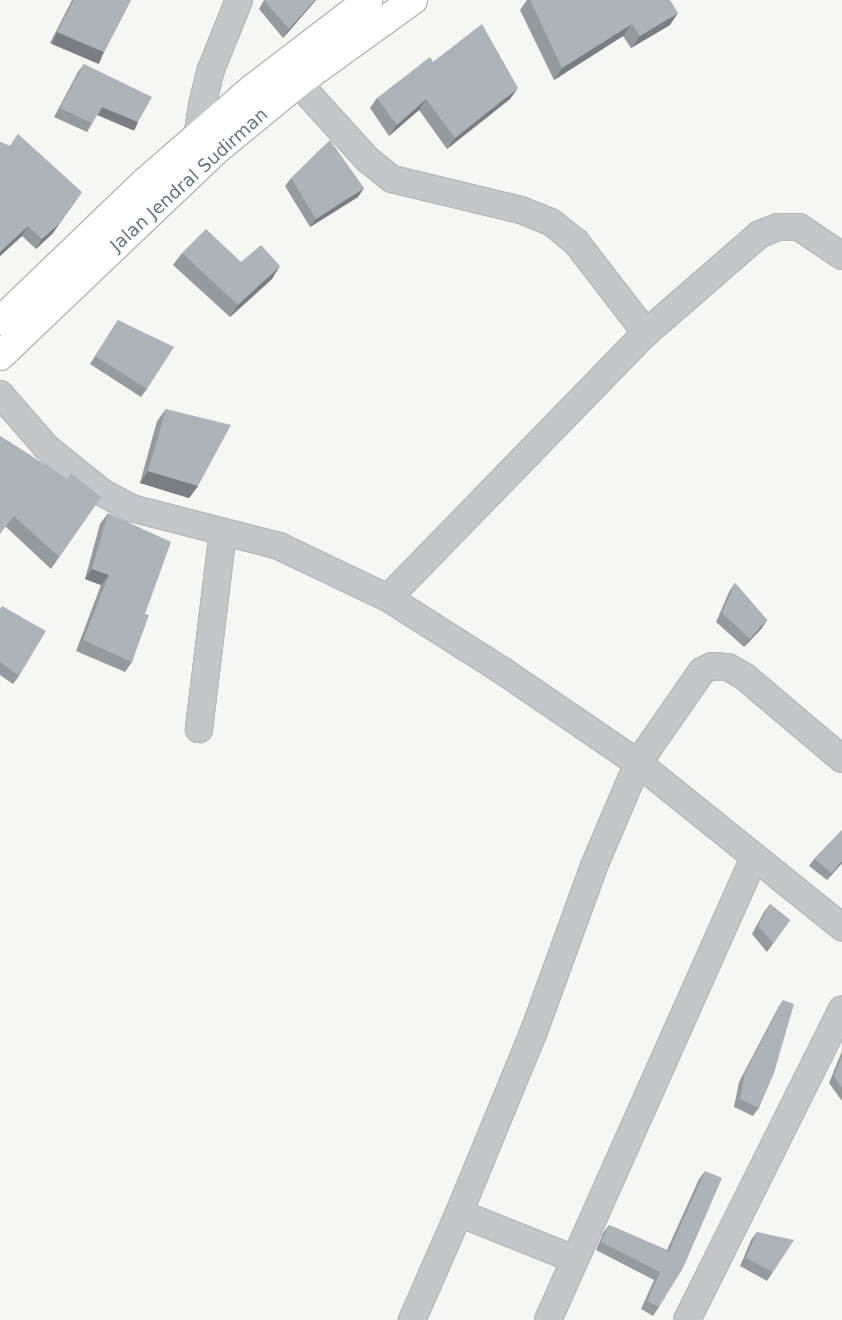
<!DOCTYPE html>
<style>
body{margin:0}
#map{position:relative;width:842px;height:1320px;overflow:hidden;background:#f6f6f2;font-family:"DejaVu Sans",sans-serif}
div>[style]{position:absolute}
[style*='--x']{left:calc(var(--x)*1px);top:calc(var(--y)*1px);width:calc(var(--w)*1px);rotate:calc(var(--a)*1deg)}
.roads{filter:drop-shadow(1px 0 #b5b9bc) drop-shadow(-1px 0 #b5b9bc) drop-shadow(0 1px #b5b9bc) drop-shadow(0 -1px #b5b9bc)}
.street>*{height:26px;margin:-13px;padding:0 13px;transform-origin:13px;border-radius:13px;background:#c3c7ca}
.highway>*{height:28px;margin:-14px;padding:0 14px;transform-origin:14px;border-radius:14px;background:#fff}
.wall>*{inset:0;background:#949b9f}
.shaded-wall>*{inset:0;background:#787e82;transform-origin:0 0}
.building>*{inset:0;background:#acb4b9}
span{translate:-50% -50%;white-space:nowrap;text-align:center;line-height:1.15;-webkit-text-stroke:5px #fff;paint-order:stroke}
.street-label{font-size:18px;color:#637685}
</style>
<div id="map">
<div class="roads">
<div class="street">
<div style="--x:298;--y:83;--w:103;--a:47.8"></div>
<div style="--x:367;--y:159;--w:32;--a:39"></div>
<div style="--x:392;--y:179;--w:133;--a:13.5"></div>
<div style="--x:521;--y:210;--w:32;--a:22"></div>
<div style="--x:551;--y:222;--w:32;--a:39"></div>
<div style="--x:576;--y:242;--w:115;--a:52.4"></div>
<div style="--x:208;--y:147;--w:14;--a:-141"></div>
<div style="--x:197;--y:138;--w:33;--a:-81"></div>
<div style="--x:202;--y:105;--w:34;--a:-76"></div>
<div style="--x:210;--y:72;--w:78;--a:-68.1"></div>
<div style="--x:0;--y:394;--w:70;--a:49"></div>
<div style="--x:46;--y:447;--w:73;--a:38.9"></div>
<div style="--x:103;--y:493;--w:32;--a:28"></div>
<div style="--x:131;--y:508;--w:153;--a:14.4"></div>
<div style="--x:279;--y:546;--w:121;--a:25.5"></div>
<div style="--x:388;--y:598;--w:136;--a:32.4"></div>
<div style="--x:503;--y:671;--w:163;--a:34.3"></div>
<div style="--x:638;--y:763;--w:262;--a:38.8"></div>
<div style="--x:388;--y:598;--w:370;--a:-45.8"></div>
<div style="--x:646;--y:333;--w:151;--a:-41"></div>
<div style="--x:760;--y:234;--w:19;--a:-21"></div>
<div style="--x:778;--y:227;--w:21;--a:0"></div>
<div style="--x:799;--y:227;--w:52;--a:34"></div>
<div style="--x:199;--y:729;--w:198;--a:-83.1"></div>
<div style="--x:574;--y:1259;--w:124;--a:-158.2"></div>
<div style="--x:459;--y:1213;--w:197;--a:-67.6"></div>
<div style="--x:534;--y:1031;--w:176;--a:-70"></div>
<div style="--x:594;--y:866;--w:112;--a:-66.9"></div>
<div style="--x:638;--y:763;--w:112;--a:-55.2"></div>
<div style="--x:702;--y:671;--w:11;--a:-27"></div>
<div style="--x:712;--y:666;--w:16;--a:4"></div>
<div style="--x:728;--y:667;--w:20;--a:30"></div>
<div style="--x:745;--y:677;--w:127;--a:40.2"></div>
<div style="--x:412;--y:1320;--w:117;--a:-66.3"></div>
<div style="--x:548;--y:1320;--w:506;--a:-65.97"></div>
<div style="--x:687;--y:1320;--w:347;--a:-63.5"></div>
</div>
<div class="highway">
<div style="--x:0;--y:321;--w:202;--a:-43.8"></div>
<div style="--x:146;--y:181;--w:142;--a:-41"></div>
<div style="--x:253;--y:88;--w:145;--a:-37.4"></div>
<div style="--x:0;--y:356;--w:296;--a:-43.6"></div>
<div style="--x:214;--y:152;--w:109;--a:-39.4"></div>
<div style="--x:298;--y:83;--w:142;--a:-35.8"></div>
</div>
</div>
<div class="wall">
<div style="clip-path:polygon(72px 0,131px 0,104px 52px,97px 63px,50px 43px)"></div>
<div style="clip-path:polygon(264px 0,316px 0,283px 38px,259px 9px)"></div>
<div style="clip-path:polygon(527px 0,670px 0,670px 25px,631px 48px,623px 36px,554px 80px,520px 10px)"></div>
<div style="clip-path:polygon(433px 62px,510px 99px,447px 149px,419px 110px,389px 136px,370px 108px,377px 98px)"></div>
<div style="clip-path:polygon(84px 64px,138px 122px,132px 130px,97px 115px,87px 132px,54px 117px,78px 72px)"></div>
<div style="clip-path:polygon(18px 134px,53px 233px,36px 249px,22px 236px,0 256px,0 142px,10px 146px)"></div>
<div style="clip-path:polygon(291px 178px,358px 197px,310px 227px,285px 186px)"></div>
<div style="clip-path:polygon(182px 253px,241px 262px,272px 279px,230px 317px,173px 265px)"></div>
<div style="clip-path:polygon(118px 320px,147px 389px,141px 397px,90px 364px)"></div>
<div style="clip-path:polygon(166px 409px,198px 486px,189px 498px,140px 483px,157px 421px)"></div>
<div style="clip-path:polygon(0 436px,67px 479px,101px 497px,51px 569px,6px 527px)"></div>
<div style="clip-path:polygon(108px 513px,145px 614px,132px 662px,125px 672px,76px 651px,101px 585px,85px 579px,100px 524px)"></div>
<div style="clip-path:polygon(735px 583px,767px 620px,761px 629px,744px 647px,716px 622px,729px 592px)"></div>
<div style="clip-path:polygon(0 609px,19px 676px,13px 684px,0 675px)"></div>
<div style="clip-path:polygon(842px 830px,842px 863px,827px 880px,809px 866px,814px 859px)"></div>
<div style="clip-path:polygon(770px 904px,790px 920px,767px 952px,752px 934px,764px 912px)"></div>
<div style="clip-path:polygon(783px 1000px,759px 1108px,753px 1116px,734px 1107px,739px 1082px,778px 1008px)"></div>
<div style="clip-path:polygon(842px 1051px,842px 1101px,829px 1083px)"></div>
<div style="clip-path:polygon(705px 1171px,659px 1307px,653px 1316px,641px 1309px,654px 1280px,596px 1250px,603px 1233px,609px 1225px,667px 1250px,699px 1179px)"></div>
<div style="clip-path:polygon(757px 1232px,773px 1272px,767px 1281px,740px 1266px,751px 1240px)"></div>
</div>
<div class="shaded-wall">
<div style="clip-path:polygon(315px 0,316px 0,283px 38px,289px 29px)"></div>
<div style="clip-path:polygon(678px 13px,670px 25px,631px 48px,640px 36px)"></div>
<div style="clip-path:polygon(632px 24px,623px 36px,554px 80px,562px 68px)"></div>
<div style="left:57px;top:32px;width:51px;height:13px;rotate:23deg"></div>
<div style="clip-path:polygon(518px 88px,510px 99px,447px 149px,455px 138px)"></div>
<div style="clip-path:polygon(426px 99px,419px 110px,389px 136px,397px 125px)"></div>
<div style="left:102px;top:107px;width:39px;height:9px;rotate:23deg"></div>
<div style="clip-path:polygon(364px 188px,358px 197px,310px 227px,316px 219px)"></div>
<div style="clip-path:polygon(82px 192px,53px 233px,36px 249px,42px 239px)"></div>
<div style="clip-path:polygon(28px 226px,22px 236px,0 256px,0 252px)"></div>
<div style="clip-path:polygon(280px 266px,272px 279px,230px 317px,238px 305px)"></div>
<div style="clip-path:polygon(148px 471px,198px 486px,189px 498px,140px 483px)"></div>
<div style="clip-path:polygon(92px 569px,109px 575px,101px 585px,85px 579px)"></div>
<div style="clip-path:polygon(767px 620px,761px 629px,744px 647px,750px 639px)"></div>
<div style="clip-path:polygon(842px 861px,842px 863px,827px 880px,832px 873px)"></div>
</div>
<div class="building">
<div style="clip-path:polygon(74px 0,131px 0,104px 52px,57px 32px)"></div>
<div style="clip-path:polygon(264px 0,315px 0,289px 29px)"></div>
<div style="clip-path:polygon(530px 0,670px 0,678px 13px,640px 36px,632px 24px,562px 68px)"></div>
<div style="clip-path:polygon(482px 24px,518px 88px,455px 138px,426px 99px,397px 125px,377px 98px,430px 57px,433px 62px)"></div>
<div style="clip-path:polygon(84px 64px,152px 97px,138px 122px,102px 107px,92px 123px,60px 108px)"></div>
<div style="clip-path:polygon(18px 134px,82px 192px,60px 223px,42px 239px,28px 226px,0 252px,0 142px,10px 146px)"></div>
<div style="clip-path:polygon(330px 140px,364px 188px,316px 219px,291px 178px)"></div>
<div style="clip-path:polygon(206px 229px,241px 262px,261px 245px,280px 266px,238px 305px,182px 253px)"></div>
<div style="clip-path:polygon(118px 320px,174px 347px,147px 389px,95px 356px)"></div>
<div style="clip-path:polygon(166px 409px,231px 425px,198px 486px,148px 471px)"></div>
<div style="clip-path:polygon(0 436px,67px 479px,71px 473px,101px 497px,59px 557px,14px 516px,0 534px)"></div>
<div style="clip-path:polygon(108px 513px,171px 542px,145px 614px,149px 615px,132px 662px,83px 640px,109px 575px,92px 569px)"></div>
<div style="clip-path:polygon(735px 583px,767px 620px,750px 639px,722px 613px)"></div>
<div style="clip-path:polygon(2px 606px,46px 631px,19px 676px,0 662px,0 609px)"></div>
<div style="clip-path:polygon(842px 830px,842px 861px,832px 873px,814px 859px)"></div>
<div style="clip-path:polygon(770px 904px,790px 920px,773px 943px,758px 926px)"></div>
<div style="clip-path:polygon(783px 1000px,794px 1004px,774px 1073px,759px 1108px,740px 1099px,745px 1073px)"></div>
<div style="clip-path:polygon(842px 1056px,842px 1088px,834px 1076px)"></div>
<div style="clip-path:polygon(705px 1171px,722px 1178px,683px 1268px,659px 1307px,647px 1301px,660px 1272px,601px 1242px,609px 1225px,669px 1251px)"></div>
<div style="clip-path:polygon(757px 1232px,794px 1240px,773px 1272px,746px 1258px)"></div>
</div>
<div class="street-label">
<span style="left:189px;top:180px;rotate:-42deg">Jalan Jendral Sudirman</span>
</div>
</div>
